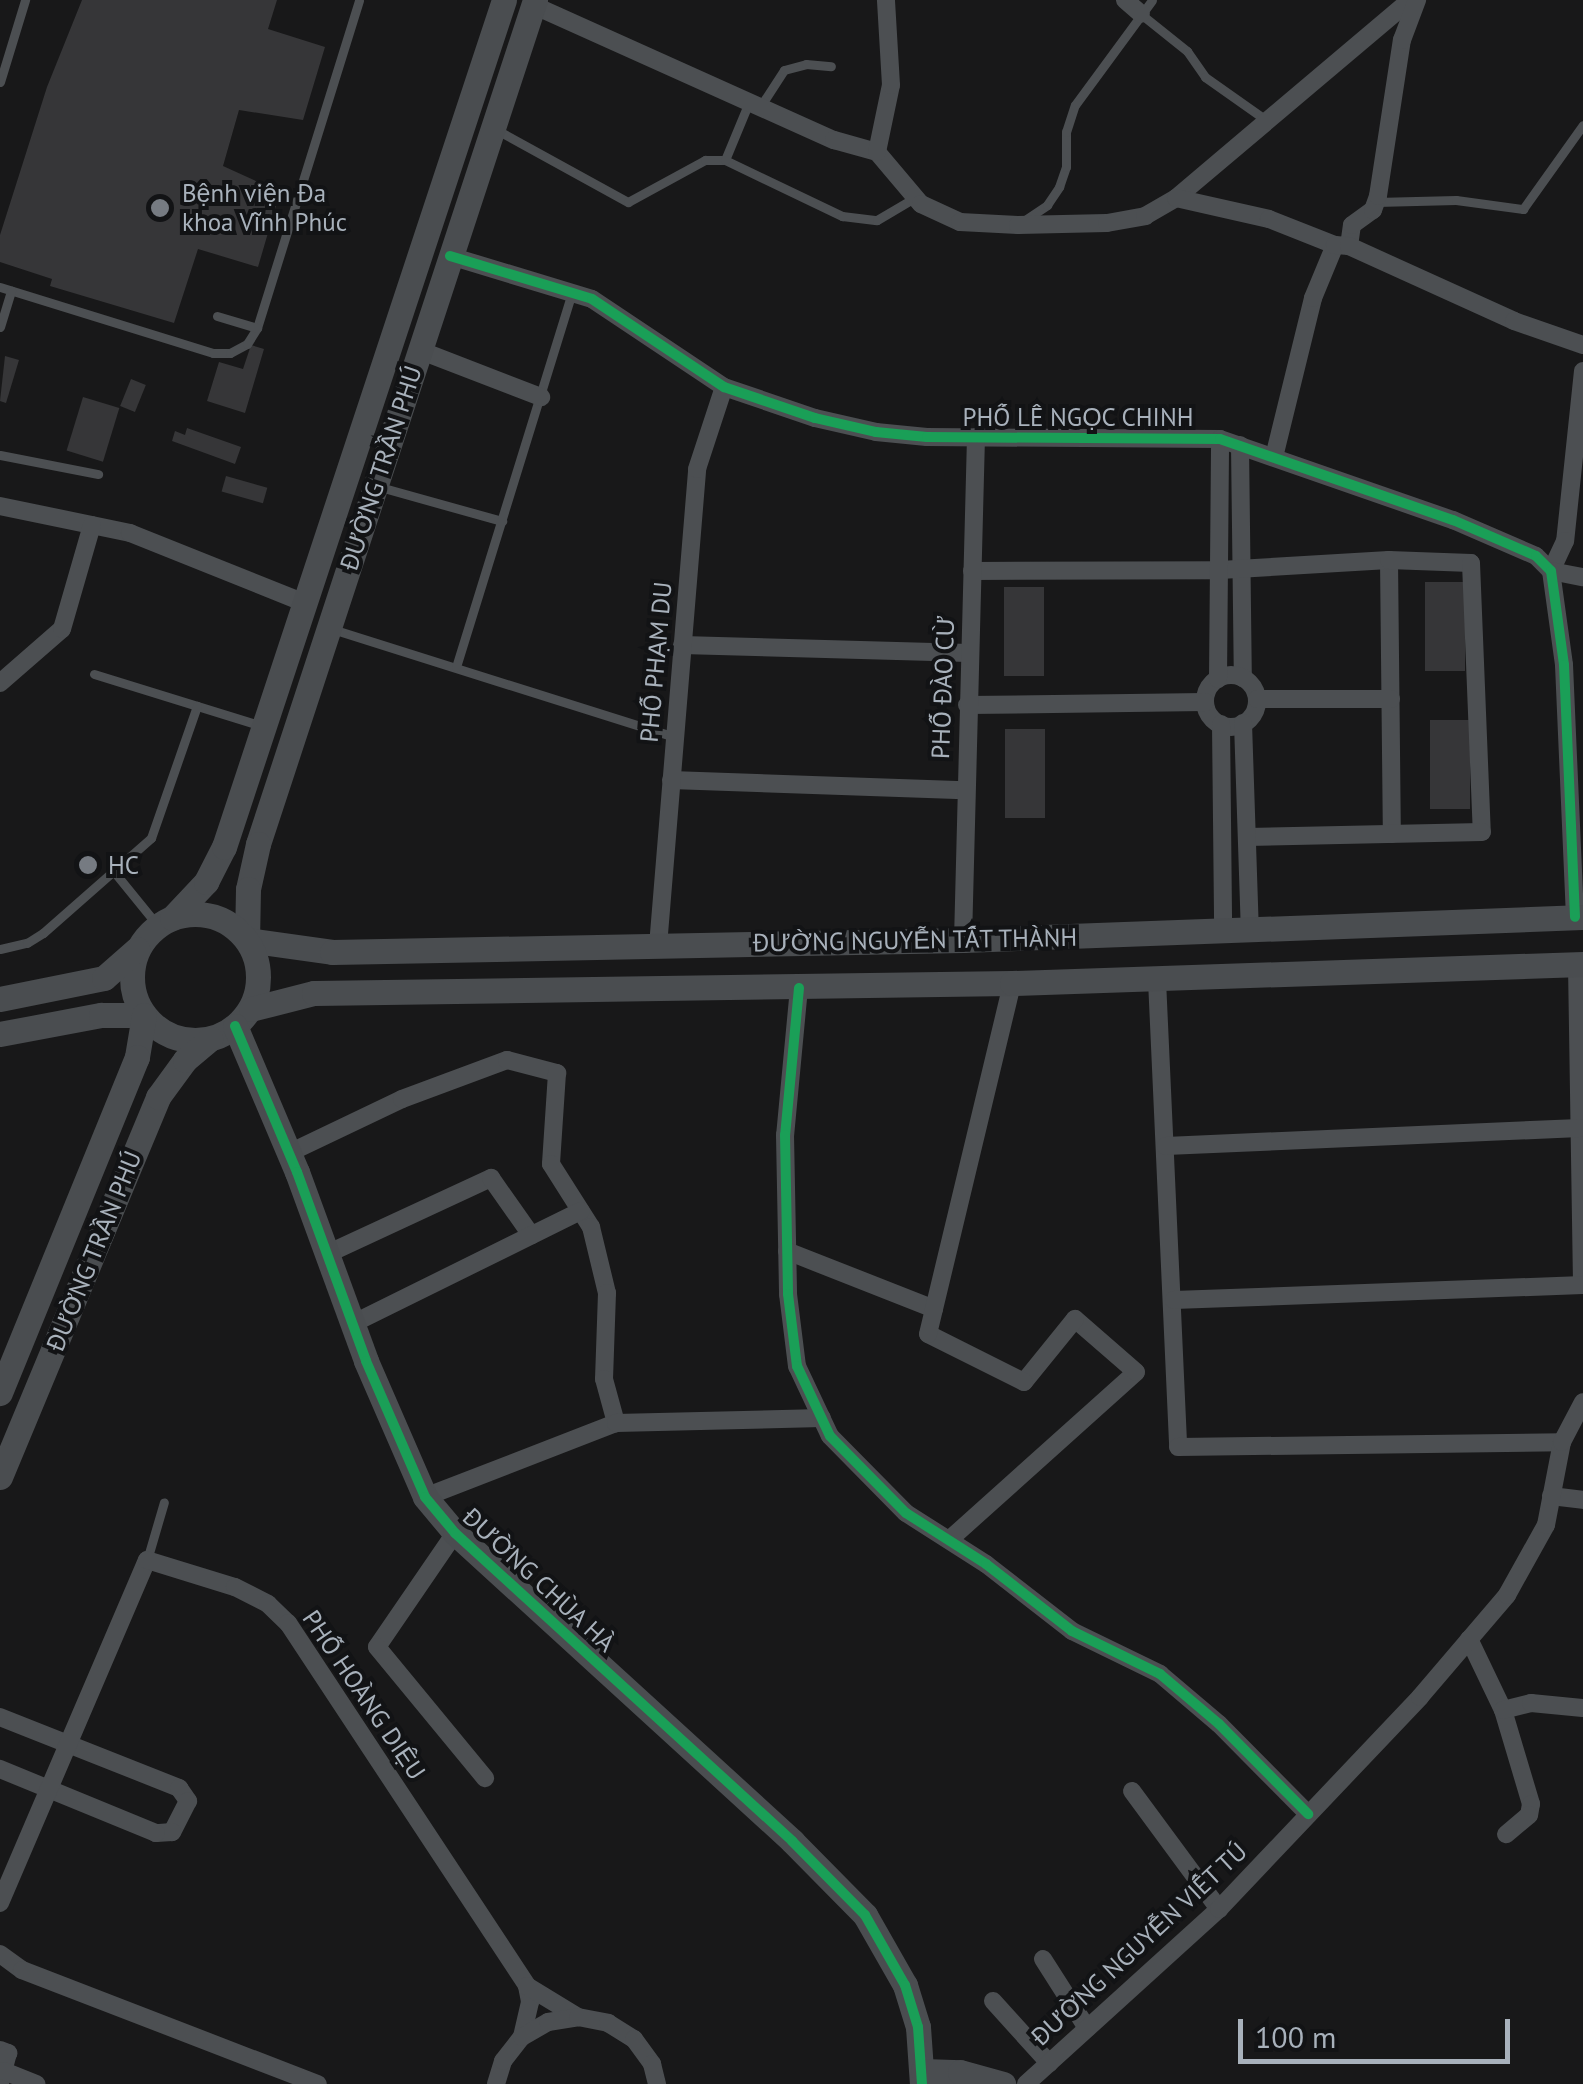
<!DOCTYPE html>
<meta charset="utf-8">
<style>
body{margin:0}
#map{position:relative;width:1583px;height:2084px;overflow:hidden;background:#181819;font-family:"PT Sans",sans-serif}
div>[style]{position:absolute}
[style*='--x']{left:calc(var(--x)*1px);top:calc(var(--y)*1px);width:calc(var(--w)*1px);rotate:calc(var(--a)*1deg)}
.building>*{inset:0;background:#363638;transform-origin:0 0}
.lane>*{height:9px;margin:-4.5px;padding:0 4.5px;transform-origin:4.5px;border-radius:4.5px;background:#4c4f52}
.street>*{height:18px;margin:-9px;padding:0 9px;transform-origin:9px;border-radius:9px;background:#4c4f52}
.street>.ring{margin:-9px;padding:0;box-sizing:content-box;background:none;border:18px solid #4c4f52;border-radius:50%}
.secondary>*{height:25px;margin:-12.5px;padding:0 12.5px;transform-origin:12.5px;border-radius:12.5px;background:#4a4d50}
.secondary>.ring{margin:-12.5px;padding:0;box-sizing:content-box;background:none;border:25px solid #4a4d50;border-radius:50%}
.cycleway>*{height:10px;margin:-5px;padding:0 5px;transform-origin:5px;border-radius:5px;background:#1a9f57}
.dots>*{width:28px;height:28px;translate:-50% -50%;box-sizing:border-box;border:5px solid #121315;border-radius:50%}
span{translate:-50% -50%;white-space:nowrap;text-align:center;line-height:1.15;-webkit-text-stroke:8px #121315;paint-order:stroke}
.poi-label{font-size:25px;color:#a8b1bb}
.left{translate:0 -50%;text-align:left}
.street-label{font-size:25px;color:#a8b1bb}
.scale{position:absolute;left:1238px;top:2019px;width:272px;height:45px;box-sizing:border-box;border:5px solid #a8b1bb;border-top:0;padding-left:12px;font-size:30px;line-height:35px;white-space:nowrap;color:#a8b1bb;-webkit-text-stroke:8px #121315;paint-order:stroke}
</style>
<div id="map">
<div class="building">
<div style="clip-path:polygon(82px 0,277px 0,268px 29px,325px 47px,303px 120px,239px 110px,223px 166px,280px 192px,258px 267px,198px 249px,174px 323px,50px 286px,52px 279px,0 262px,0 235px,47px 87px)"></div>
<div style="clip-path:polygon(251px 345px,264px 349px,245px 413px,207px 401px,219px 362px,243px 369px)"></div>
<div style="clip-path:polygon(5px 356px,19px 360px,6px 403px,0 401px)"></div>
<div style="left:131px;top:379px;width:16px;height:29px;rotate:22deg"></div>
<div style="left:83px;top:397px;width:38px;height:56px;rotate:17deg"></div>
<div style="clip-path:polygon(187px 428px,241px 447px,235px 464px,172px 441px,175px 431px,185px 435px)"></div>
<div style="left:226px;top:476px;width:43px;height:16px;rotate:16deg"></div>
<div style="left:1425px;top:582px;width:40px;height:89px"></div>
<div style="left:1004px;top:587px;width:40px;height:89px"></div>
<div style="left:1430px;top:720px;width:40px;height:89px"></div>
<div style="left:1005px;top:729px;width:40px;height:89px"></div>
</div>
<div class="lane">
<div style="--x:1142;--y:15;--w:58;--a:38.7"></div>
<div style="--x:1187;--y:51;--w:32;--a:55"></div>
<div style="--x:1205;--y:77;--w:75;--a:35.2"></div>
<div style="--x:0;--y:82;--w:86;--a:-73"></div>
<div style="--x:760;--y:107;--w:44;--a:-57"></div>
<div style="--x:784;--y:70;--w:23;--a:-15"></div>
<div style="--x:806;--y:64;--w:25;--a:5"></div>
<div style="--x:495;--y:129;--w:152;--a:28.8"></div>
<div style="--x:628;--y:202;--w:88;--a:-28.6"></div>
<div style="--x:705;--y:160;--w:20;--a:0"></div>
<div style="--x:725;--y:160;--w:130;--a:25.6"></div>
<div style="--x:842;--y:216;--w:35;--a:7"></div>
<div style="--x:877;--y:220;--w:45;--a:-30.5"></div>
<div style="--x:725;--y:160;--w:63;--a:-67.5"></div>
<div style="--x:1376;--y:202;--w:80;--a:-1.4"></div>
<div style="--x:1456;--y:200;--w:68;--a:7.7"></div>
<div style="--x:1523;--y:209;--w:103;--a:-54.5"></div>
<div style="--x:1025;--y:220;--w:27;--a:-34"></div>
<div style="--x:1047;--y:205;--w:22;--a:-56"></div>
<div style="--x:1059;--y:187;--w:21;--a:-71"></div>
<div style="--x:1066;--y:167;--w:35;--a:-90"></div>
<div style="--x:1066;--y:132;--w:28;--a:-72"></div>
<div style="--x:1075;--y:105;--w:130;--a:-53.7"></div>
<div style="--x:0;--y:287;--w:223;--a:17.2"></div>
<div style="--x:213;--y:353;--w:17;--a:0"></div>
<div style="--x:230;--y:353;--w:19;--a:-28"></div>
<div style="--x:247;--y:344;--w:19;--a:-58"></div>
<div style="--x:257;--y:328;--w:343;--a:-72.7"></div>
<div style="--x:217;--y:316;--w:42;--a:16.7"></div>
<div style="--x:0;--y:327;--w:38;--a:-73"></div>
<div style="--x:0;--y:455;--w:100;--a:11"></div>
<div style="--x:380;--y:487;--w:127;--a:15.6"></div>
<div style="--x:329;--y:628;--w:363;--a:17.5"></div>
<div style="--x:456;--y:667;--w:392;--a:-72.8"></div>
<div style="--x:94;--y:674;--w:176;--a:17.2"></div>
<div style="--x:115;--y:873;--w:68;--a:50.9"></div>
<div style="--x:0;--y:949;--w:28;--a:-13"></div>
<div style="--x:27;--y:943;--w:19;--a:-32"></div>
<div style="--x:43;--y:933;--w:144;--a:-41.3"></div>
<div style="--x:151;--y:838;--w:140;--a:-70.8"></div>
<div style="--x:147;--y:1560;--w:60;--a:-73.7"></div>
</div>
<div class="street">
<div style="--x:1125;--y:0;--w:21;--a:41"></div>
<div style="--x:533;--y:5;--w:330;--a:24.2"></div>
<div style="--x:834;--y:140;--w:45;--a:15.6"></div>
<div style="--x:877;--y:152;--w:68;--a:49.8"></div>
<div style="--x:921;--y:204;--w:43;--a:24.8"></div>
<div style="--x:960;--y:222;--w:58;--a:3"></div>
<div style="--x:1018;--y:225;--w:89;--a:-1.3"></div>
<div style="--x:1107;--y:223;--w:39;--a:-10"></div>
<div style="--x:1145;--y:216;--w:36;--a:-30"></div>
<div style="--x:1176;--y:198;--w:307;--a:-40.2"></div>
<div style="--x:877;--y:152;--w:68;--a:-78.2"></div>
<div style="--x:891;--y:85;--w:85;--a:-93.4"></div>
<div style="--x:1176;--y:198;--w:95;--a:12.7"></div>
<div style="--x:1269;--y:219;--w:71;--a:21.5"></div>
<div style="--x:1349;--y:246;--w:21;--a:-82"></div>
<div style="--x:1352;--y:225;--w:26;--a:-36"></div>
<div style="--x:1373;--y:210;--w:15;--a:-70"></div>
<div style="--x:1378;--y:196;--w:158;--a:-81.3"></div>
<div style="--x:1402;--y:40;--w:43;--a:-69.4"></div>
<div style="--x:450;--y:256;--w:148;--a:16.8"></div>
<div style="--x:592;--y:299;--w:159;--a:33.7"></div>
<div style="--x:724;--y:387;--w:96;--a:18.8"></div>
<div style="--x:815;--y:418;--w:63;--a:12.9"></div>
<div style="--x:876;--y:432;--w:51;--a:5.6"></div>
<div style="--x:927;--y:437;--w:293;--a:0.4"></div>
<div style="--x:1220;--y:439;--w:247;--a:19.2"></div>
<div style="--x:1453;--y:520;--w:90;--a:23.4"></div>
<div style="--x:1536;--y:556;--w:21;--a:45"></div>
<div style="--x:1551;--y:571;--w:95;--a:82.1"></div>
<div style="--x:1564;--y:665;--w:252;--a:87.5"></div>
<div style="--x:419;--y:350;--w:131;--a:21.1"></div>
<div style="--x:1583;--y:371;--w:171;--a:96"></div>
<div style="--x:1565;--y:541;--w:33;--a:115"></div>
<div style="--x:1551;--y:571;--w:33;--a:11"></div>
<div style="--x:1240;--y:445;--w:233;--a:89.3"></div>
<div style="--x:1274;--y:457;--w:164;--a:-76.2"></div>
<div style="--x:1313;--y:298;--w:57;--a:-67.5"></div>
<div style="--x:1335;--y:245;--w:14;--a:4"></div>
<div style="--x:1349;--y:246;--w:181;--a:24.4"></div>
<div style="--x:1514;--y:321;--w:73;--a:19.2"></div>
<div style="--x:0;--y:506;--w:133;--a:11.7"></div>
<div style="--x:130;--y:533;--w:188;--a:21.8"></div>
<div style="--x:1389;--y:560;--w:274;--a:89.4"></div>
<div style="--x:972;--y:571;--w:248;--a:-0.2"></div>
<div style="--x:1220;--y:570;--w:169;--a:-3.4"></div>
<div style="--x:1389;--y:560;--w:82;--a:2.1"></div>
<div style="--x:1471;--y:563;--w:269;--a:87.7"></div>
<div style="--x:1482;--y:832;--w:235;--a:178.8"></div>
<div style="--x:682;--y:645;--w:287;--a:1.6"></div>
<div class="ring" style="left:1205px;top:675px;width:34px;height:34px"></div>
<div style="--x:1218;--y:679;--w:240;--a:-89.5"></div>
<div style="--x:0;--y:683;--w:82;--a:-41.1"></div>
<div style="--x:62;--y:629;--w:108;--a:-73.9"></div>
<div style="--x:1257;--y:699;--w:134;--a:0"></div>
<div style="--x:967;--y:705;--w:238;--a:-0.7"></div>
<div style="--x:1243;--y:723;--w:207;--a:88.1"></div>
<div style="--x:1221;--y:724;--w:207;--a:89.4"></div>
<div style="--x:671;--y:780;--w:293;--a:2"></div>
<div style="--x:963;--y:940;--w:503;--a:-88.52"></div>
<div style="--x:658;--y:946;--w:479;--a:-85.3"></div>
<div style="--x:697;--y:469;--w:86;--a:-71.8"></div>
<div style="--x:1577;--y:965;--w:319;--a:89.1"></div>
<div style="--x:1157;--y:980;--w:467;--a:87.4"></div>
<div style="--x:1178;--y:1447;--w:384;--a:-0.7"></div>
<div style="--x:799;--y:988;--w:148;--a:95.4"></div>
<div style="--x:785;--y:1135;--w:159;--a:88.9"></div>
<div style="--x:788;--y:1294;--w:73;--a:82.9"></div>
<div style="--x:797;--y:1366;--w:77;--a:64.8"></div>
<div style="--x:830;--y:1436;--w:108;--a:45.4"></div>
<div style="--x:906;--y:1513;--w:95;--a:32.5"></div>
<div style="--x:986;--y:1564;--w:109;--a:37.9"></div>
<div style="--x:1072;--y:1631;--w:98;--a:26"></div>
<div style="--x:1160;--y:1674;--w:77;--a:40.3"></div>
<div style="--x:1219;--y:1724;--w:127;--a:45.3"></div>
<div style="--x:1166;--y:1146;--w:414;--a:-2.5"></div>
<div style="--x:289;--y:1153;--w:125;--a:-25.5"></div>
<div style="--x:402;--y:1099;--w:112;--a:-20.4"></div>
<div style="--x:507;--y:1060;--w:52;--a:14.6"></div>
<div style="--x:557;--y:1073;--w:91;--a:93.8"></div>
<div style="--x:551;--y:1164;--w:75;--a:57.6"></div>
<div style="--x:591;--y:1227;--w:68;--a:76.4"></div>
<div style="--x:607;--y:1293;--w:86;--a:92"></div>
<div style="--x:604;--y:1379;--w:46;--a:74.7"></div>
<div style="--x:787;--y:1251;--w:158;--a:21.5"></div>
<div style="--x:327;--y:1254;--w:181;--a:-24.9"></div>
<div style="--x:491;--y:1178;--w:70;--a:54.9"></div>
<div style="--x:1174;--y:1300;--w:409;--a:-2.1"></div>
<div style="--x:352;--y:1324;--w:255;--a:-26.3"></div>
<div style="--x:1551;--y:1496;--w:32;--a:7"></div>
<div style="--x:425;--y:1497;--w:205;--a:-21.2"></div>
<div style="--x:616;--y:1423;--w:206;--a:-1.4"></div>
<div style="--x:455;--y:1533;--w:138;--a:124.4"></div>
<div style="--x:377;--y:1647;--w:170;--a:50.5"></div>
<div style="--x:949;--y:1540;--w:251;--a:-41.9"></div>
<div style="--x:1136;--y:1372;--w:81;--a:-139"></div>
<div style="--x:1075;--y:1319;--w:81;--a:129"></div>
<div style="--x:1024;--y:1382;--w:107;--a:-153.4"></div>
<div style="--x:928;--y:1334;--w:361;--a:-76.5"></div>
<div style="--x:1469;--y:1639;--w:79;--a:64.4"></div>
<div style="--x:1503;--y:1710;--w:98;--a:73.4"></div>
<div style="--x:1531;--y:1804;--w:11;--a:100"></div>
<div style="--x:1529;--y:1815;--w:30;--a:140"></div>
<div style="--x:1503;--y:1710;--w:29;--a:-14"></div>
<div style="--x:1531;--y:1703;--w:52;--a:5.5"></div>
<div style="--x:0;--y:1717;--w:193;--a:21.6"></div>
<div style="--x:179;--y:1788;--w:16;--a:55"></div>
<div style="--x:188;--y:1801;--w:35;--a:117"></div>
<div style="--x:172;--y:1832;--w:16;--a:176"></div>
<div style="--x:156;--y:1833;--w:169;--a:-157.7"></div>
<div style="--x:1132;--y:1791;--w:147;--a:53.6"></div>
<div style="--x:0;--y:1903;--w:373;--a:-66.8"></div>
<div style="--x:147;--y:1560;--w:92;--a:17.1"></div>
<div style="--x:235;--y:1587;--w:37;--a:27"></div>
<div style="--x:268;--y:1604;--w:28;--a:44"></div>
<div style="--x:288;--y:1623;--w:435;--a:56.6"></div>
<div style="--x:527;--y:1986;--w:16;--a:79"></div>
<div style="--x:530;--y:2002;--w:36;--a:103"></div>
<div style="--x:0;--y:1954;--w:27;--a:36"></div>
<div style="--x:22;--y:1970;--w:317;--a:21.1"></div>
<div style="--x:1043;--y:1959;--w:82;--a:57.5"></div>
<div style="--x:527;--y:1986;--w:60;--a:31.3"></div>
<div style="--x:993;--y:2001;--w:84;--a:47.9"></div>
<div style="--x:0;--y:2050;--w:9;--a:21"></div>
<div style="--x:8;--y:2053;--w:31;--a:105"></div>
<div style="--x:4;--y:2071;--w:35;--a:22"></div>
<div style="--x:496;--y:2084;--w:24;--a:-73"></div>
<div style="--x:503;--y:2061;--w:31;--a:-52"></div>
<div style="--x:522;--y:2037;--w:30;--a:-30"></div>
<div style="--x:548;--y:2022;--w:30;--a:-9"></div>
<div style="--x:578;--y:2017;--w:31;--a:11"></div>
<div style="--x:608;--y:2023;--w:31;--a:32"></div>
<div style="--x:634;--y:2039;--w:31;--a:54"></div>
<div style="--x:652;--y:2064;--w:21;--a:76"></div>
<div style="--x:1026;--y:2084;--w:261;--a:-42.2"></div>
<div style="--x:1219;--y:1909;--w:292;--a:-46.5"></div>
<div style="--x:1420;--y:1697;--w:134;--a:-49.5"></div>
<div style="--x:1507;--y:1595;--w:80;--a:-60.9"></div>
<div style="--x:1546;--y:1525;--w:85;--a:-79.1"></div>
<div style="--x:1562;--y:1442;--w:45;--a:-62.3"></div>
</div>
<div class="secondary">
<div style="--x:535;--y:0;--w:888;--a:108.17"></div>
<div style="--x:258;--y:844;--w:46;--a:102.5"></div>
<div style="--x:248;--y:889;--w:51;--a:91.1"></div>
<div style="--x:247;--y:940;--w:86;--a:8"></div>
<div style="--x:332;--y:952;--w:631;--a:-1.09"></div>
<div style="--x:963;--y:940;--w:620;--a:-2.12"></div>
<div class="ring" style="left:132px;top:914px;width:101px;height:101px"></div>
<div style="--x:172;--y:918;--w:50;--a:-46.6"></div>
<div style="--x:206;--y:882;--w:39;--a:-63"></div>
<div style="--x:224;--y:847;--w:892;--a:-71.71"></div>
<div style="--x:0;--y:999;--w:106;--a:-11.4"></div>
<div style="--x:104;--y:978;--w:44;--a:-41.3"></div>
<div style="--x:251;--y:1009;--w:65;--a:-14.3"></div>
<div style="--x:314;--y:993;--w:698;--a:-0.82"></div>
<div style="--x:1012;--y:983;--w:571;--a:-1.91"></div>
<div style="--x:235;--y:1026;--w:159;--a:67"></div>
<div style="--x:297;--y:1172;--w:201;--a:69.9"></div>
<div style="--x:366;--y:1361;--w:148;--a:66.5"></div>
<div style="--x:425;--y:1497;--w:47;--a:50.2"></div>
<div style="--x:455;--y:1533;--w:457;--a:42.4"></div>
<div style="--x:792;--y:1841;--w:104;--a:45.4"></div>
<div style="--x:865;--y:1915;--w:81;--a:60.3"></div>
<div style="--x:905;--y:1985;--w:44;--a:72.8"></div>
<div style="--x:918;--y:2027;--w:57;--a:86"></div>
<div style="--x:0;--y:1034;--w:103;--a:-10.7"></div>
<div style="--x:101;--y:1015;--w:43;--a:0"></div>
<div style="--x:144;--y:1015;--w:43;--a:99.5"></div>
<div style="--x:137;--y:1057;--w:363;--a:112.2"></div>
<div style="--x:0;--y:1477;--w:412;--a:-67.4"></div>
<div style="--x:158;--y:1097;--w:46;--a:-53.9"></div>
<div style="--x:185;--y:1060;--w:33;--a:-40"></div>
<div style="--x:923;--y:2071;--w:37;--a:2"></div>
<div style="--x:960;--y:2072;--w:45;--a:15.6"></div>
</div>
<div class="cycleway">
<div style="--x:450;--y:256;--w:148;--a:16.8"></div>
<div style="--x:592;--y:299;--w:159;--a:33.7"></div>
<div style="--x:724;--y:387;--w:96;--a:18.8"></div>
<div style="--x:815;--y:418;--w:63;--a:12.9"></div>
<div style="--x:876;--y:432;--w:51;--a:5.6"></div>
<div style="--x:927;--y:437;--w:293;--a:0.4"></div>
<div style="--x:1220;--y:439;--w:247;--a:19.2"></div>
<div style="--x:1453;--y:520;--w:90;--a:23.4"></div>
<div style="--x:1536;--y:556;--w:21;--a:45"></div>
<div style="--x:1551;--y:571;--w:95;--a:82.1"></div>
<div style="--x:1564;--y:665;--w:252;--a:87.5"></div>
<div style="--x:799;--y:988;--w:148;--a:95.4"></div>
<div style="--x:785;--y:1135;--w:159;--a:88.9"></div>
<div style="--x:788;--y:1294;--w:73;--a:82.9"></div>
<div style="--x:797;--y:1366;--w:77;--a:64.8"></div>
<div style="--x:830;--y:1436;--w:108;--a:45.4"></div>
<div style="--x:906;--y:1513;--w:95;--a:32.5"></div>
<div style="--x:986;--y:1564;--w:109;--a:37.9"></div>
<div style="--x:1072;--y:1631;--w:98;--a:26"></div>
<div style="--x:1160;--y:1674;--w:77;--a:40.3"></div>
<div style="--x:1219;--y:1724;--w:127;--a:45.3"></div>
<div style="--x:235;--y:1026;--w:159;--a:67"></div>
<div style="--x:297;--y:1172;--w:201;--a:69.9"></div>
<div style="--x:366;--y:1361;--w:148;--a:66.5"></div>
<div style="--x:425;--y:1497;--w:47;--a:50.2"></div>
<div style="--x:455;--y:1533;--w:457;--a:42.4"></div>
<div style="--x:792;--y:1841;--w:104;--a:45.4"></div>
<div style="--x:865;--y:1915;--w:81;--a:60.3"></div>
<div style="--x:905;--y:1985;--w:44;--a:72.8"></div>
<div style="--x:918;--y:2027;--w:57;--a:86"></div>
</div>
<div class="dots">
<div style="left:160px;top:208px;background:#767b82"></div>
<div style="left:88px;top:865px;background:#767b82"></div>
</div>
<div class="poi-label">
<span class="left" style="left:182px;top:208px">Bệnh viện Đa<br>khoa Vĩnh Phúc</span>
<span class="left" style="left:108px;top:865px">HC</span>
</div>
<div class="street-label">
<span style="left:1078px;top:417px">PHỐ LÊ NGỌC CHINH</span>
<span style="left:381px;top:468px;rotate:-72deg">ĐƯỜNG TRẦN PHÚ</span>
<span style="left:656px;top:662px;rotate:-85deg">PHỐ PHẠM DU</span>
<span style="left:943px;top:687px;rotate:-88deg">PHỐ ĐÀO CỪ</span>
<span style="left:915px;top:940px;rotate:-1deg">ĐƯỜNG NGUYỄN TẤT THÀNH</span>
<span style="left:94px;top:1251px;rotate:-68deg">ĐƯỜNG TRẦN PHÚ</span>
<span style="left:539px;top:1580px;rotate:43deg">ĐƯỜNG CHÙA HÀ</span>
<span style="left:364px;top:1695px;rotate:56deg">PHỐ HOÀNG DIỆU</span>
<span style="left:1139px;top:1944px;rotate:-43deg">ĐƯỜNG NGUYỄN VIẾT TÚ</span>
</div>
<div class="scale">100 m</div>
</div>
